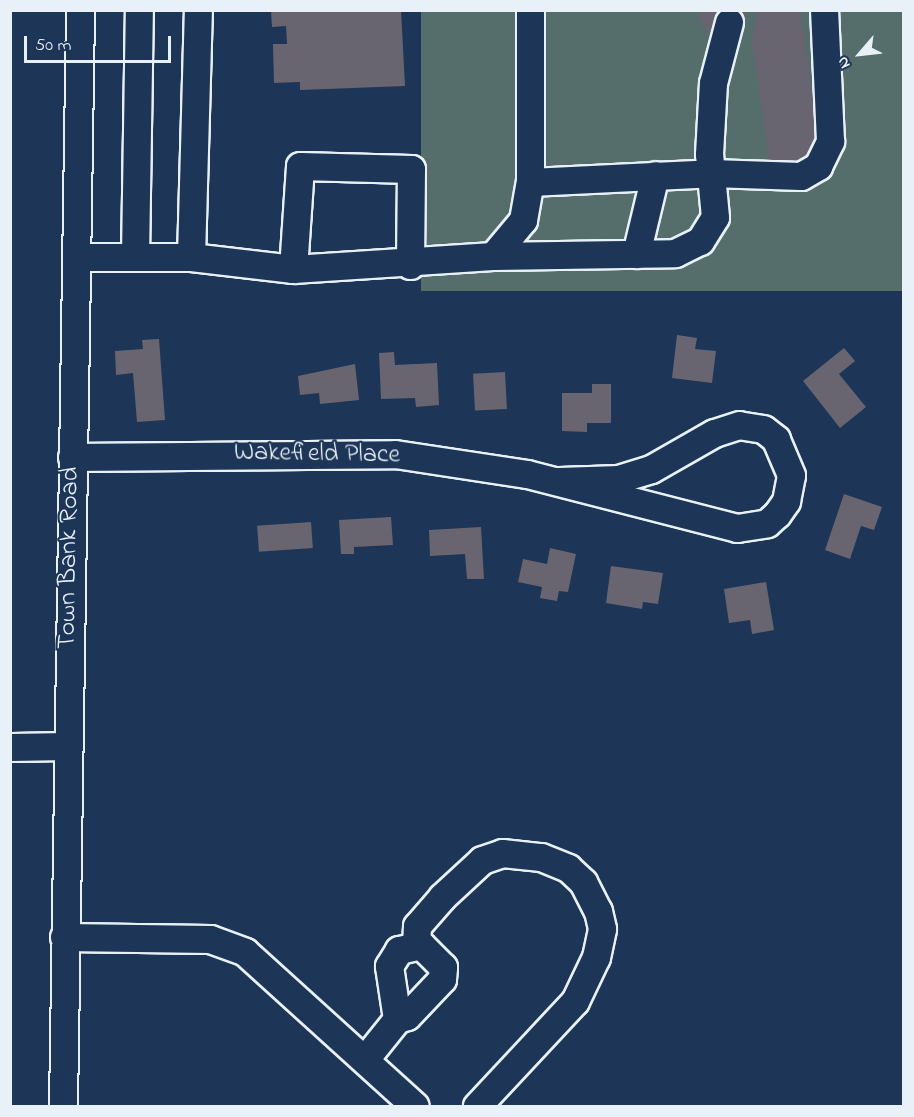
<!DOCTYPE html>
<style>
body{margin:0}
#map{position:relative;width:914px;height:1117px;overflow:hidden;background:#1d3557;font-family:"Indie Flower",sans-serif}
div>[style]{position:absolute}
[style*='--x']{left:calc(var(--x)*1px);top:calc(var(--y)*1px);width:calc(var(--w)*1px);rotate:calc(var(--a)*1deg)}
.green>*{inset:0;background:#556e6b;transform-origin:0 0}
.building>*{inset:0;background:#686571;transform-origin:0 0}
.roads{filter:drop-shadow(2px 0 #e8f1f8) drop-shadow(-2px 0 #e8f1f8) drop-shadow(0 2px #e8f1f8) drop-shadow(0 -2px #e8f1f8)}
.minor>*{height:27px;margin:-13.5px;padding:0 13.5px;transform-origin:13.5px;border-radius:13.5px;background:#1d3557}
span{translate:-50% -50%;white-space:nowrap;text-align:center;line-height:1.15;-webkit-text-stroke:4.5px #1d3557;paint-order:stroke}
.street-label{font-size:26px;color:#e8f1f8}
.frame{position:absolute;inset:0;border:12px solid #e8f1f8;pointer-events:none}
.north{position:absolute;left:830px;top:24px;width:60px;height:60px;-webkit-text-stroke:4px #1d3557;paint-order:stroke;rotate:242deg;font-size:16px;font-weight:700;line-height:24px;text-align:center;color:#e8f1f8}
.north::after{content:'';display:block;margin:auto;width:21px;height:27px;background:#e8f1f8;clip-path:polygon(50% 0,100% 100%,50% 72%,0 100%)}
.scale{position:absolute;left:24px;top:36px;width:147px;height:27px;box-sizing:border-box;border:3px solid #e8f1f8;border-top:0;padding-left:8px;font-size:18px;line-height:21px;white-space:nowrap;color:#e8f1f8;-webkit-text-stroke:4px #1d3557;paint-order:stroke}
</style>
<div id="map">
<div class="green">
<div style="left:421px;top:11px;width:482px;height:280px"></div>
</div>
<div class="building">
<div style="clip-path:polygon(271px 10px,401px 10px,405px 86px,300px 90px,300px 82px,274px 83px,273px 44px,287px 44px,286px 26px,272px 27px)"></div>
<div style="clip-path:polygon(704px 10px,743px 10px,747px 19px,719px 43px,697px 17px)"></div>
<div style="clip-path:polygon(757px 10px,800px 10px,820px 149px,783px 174px,771px 176px,752px 42px)"></div>
<div style="clip-path:polygon(677px 335px,697px 338px,695px 349px,716px 351px,712px 383px,672px 378px)"></div>
<div style="clip-path:polygon(159px 339px,165px 420px,137px 422px,133px 373px,116px 375px,115px 351px,143px 349px,142px 340px)"></div>
<div style="clip-path:polygon(844px 348px,855px 361px,839px 374px,866px 407px,840px 428px,803px 381px)"></div>
<div style="clip-path:polygon(394px 352px,395px 365px,437px 363px,439px 405px,416px 407px,415px 398px,381px 399px,379px 353px)"></div>
<div style="clip-path:polygon(355px 364px,359px 400px,320px 404px,319px 393px,300px 395px,298px 376px)"></div>
<div style="left:505px;top:372px;width:37px;height:32px;rotate:87deg"></div>
<div style="clip-path:polygon(592px 384px,611px 384px,611px 423px,587px 423px,587px 432px,562px 431px,562px 393px,592px 393px)"></div>
<div style="clip-path:polygon(844px 494px,882px 507px,874px 530px,861px 526px,850px 559px,825px 550px)"></div>
<div style="clip-path:polygon(391px 517px,393px 545px,354px 547px,354px 554px,341px 554px,339px 520px)"></div>
<div style="left:311px;top:522px;width:26px;height:54px;rotate:86deg"></div>
<div style="clip-path:polygon(481px 527px,484px 579px,467px 579px,465px 554px,430px 556px,429px 530px)"></div>
<div style="clip-path:polygon(550px 548px,576px 554px,568px 592px,559px 591px,557px 601px,540px 598px,542px 587px,518px 582px,523px 559px,547px 564px)"></div>
<div style="clip-path:polygon(611px 566px,663px 573px,658px 604px,643px 602px,642px 609px,606px 603px)"></div>
<div style="clip-path:polygon(766px 582px,774px 630px,752px 634px,750px 620px,729px 623px,724px 589px)"></div>
</div>
<div class="roads">
<div class="minor">
<div style="--x:530;--y:182;--w:181;--a:-2.8"></div>
<div style="--x:711;--y:173;--w:90;--a:1.9"></div>
<div style="--x:801;--y:176;--w:20;--a:-30"></div>
<div style="--x:818;--y:166;--w:28;--a:-64"></div>
<div style="--x:830;--y:141;--w:131;--a:-92.6"></div>
<div style="--x:636;--y:254;--w:81;--a:-76.5"></div>
<div style="--x:493;--y:256;--w:47;--a:-50.2"></div>
<div style="--x:523;--y:220;--w:39;--a:-80"></div>
<div style="--x:530;--y:182;--w:172;--a:-90"></div>
<div style="--x:76;--y:257;--w:115;--a:0"></div>
<div style="--x:191;--y:257;--w:103;--a:6.7"></div>
<div style="--x:293;--y:269;--w:200;--a:-3.7"></div>
<div style="--x:493;--y:256;--w:182;--a:-0.9"></div>
<div style="--x:675;--y:253;--w:28;--a:-26"></div>
<div style="--x:700;--y:241;--w:28;--a:-58"></div>
<div style="--x:715;--y:217;--w:63;--a:-95.4"></div>
<div style="--x:709;--y:154;--w:71;--a:-86.8"></div>
<div style="--x:713;--y:83;--w:63;--a:-75.3"></div>
<div style="--x:135;--y:257;--w:247;--a:-89.1"></div>
<div style="--x:191;--y:257;--w:247;--a:-88.4"></div>
<div style="--x:293;--y:269;--w:103;--a:-86.1"></div>
<div style="--x:300;--y:166;--w:111;--a:1.5"></div>
<div style="--x:411;--y:169;--w:96;--a:90.6"></div>
<div style="--x:72;--y:457;--w:323;--a:-0.5"></div>
<div style="--x:395;--y:454;--w:134;--a:8.6"></div>
<div style="--x:527;--y:474;--w:217;--a:14.4"></div>
<div style="--x:737;--y:528;--w:30;--a:-9"></div>
<div style="--x:767;--y:523;--w:13;--a:-42"></div>
<div style="--x:777;--y:514;--w:16;--a:-55"></div>
<div style="--x:786;--y:501;--w:26;--a:-79"></div>
<div style="--x:791;--y:475;--w:39;--a:-113"></div>
<div style="--x:776;--y:439;--w:16;--a:-142"></div>
<div style="--x:763;--y:429;--w:24;--a:-171"></div>
<div style="--x:739;--y:425;--w:26;--a:162"></div>
<div style="--x:714;--y:433;--w:73;--a:150.3"></div>
<div style="--x:651;--y:469;--w:34;--a:163"></div>
<div style="--x:619;--y:479;--w:60;--a:178.1"></div>
<div style="--x:10;--y:747;--w:57;--a:-1"></div>
<div style="--x:64;--y:937;--w:146;--a:0.8"></div>
<div style="--x:210;--y:939;--w:37;--a:20"></div>
<div style="--x:245;--y:952;--w:229;--a:42.2"></div>
<div style="--x:416;--y:945;--w:19;--a:-87"></div>
<div style="--x:417;--y:926;--w:38;--a:-49"></div>
<div style="--x:442;--y:897;--w:54;--a:-42.8"></div>
<div style="--x:482;--y:860;--w:21;--a:-19"></div>
<div style="--x:502;--y:853;--w:39;--a:6"></div>
<div style="--x:541;--y:857;--w:29;--a:22"></div>
<div style="--x:568;--y:868;--w:21;--a:43"></div>
<div style="--x:583;--y:882;--w:33;--a:63"></div>
<div style="--x:598;--y:911;--w:18;--a:77"></div>
<div style="--x:602;--y:929;--w:29;--a:102"></div>
<div style="--x:596;--y:957;--w:49;--a:115.5"></div>
<div style="--x:575;--y:1001;--w:144;--a:133"></div>
<div style="--x:365;--y:1059;--w:51;--a:-51.3"></div>
<div style="--x:397;--y:1019;--w:10;--a:-17"></div>
<div style="--x:407;--y:1016;--w:51;--a:-46.6"></div>
<div style="--x:442;--y:979;--w:12;--a:-85"></div>
<div style="--x:443;--y:967;--w:31;--a:-135"></div>
<div style="--x:421;--y:945;--w:23;--a:167"></div>
<div style="--x:399;--y:950;--w:19;--a:122"></div>
<div style="--x:389;--y:966;--w:54;--a:81.4"></div>
<div style="--x:63;--y:1106;--w:1096;--a:-89.11"></div>
</div>
</div>
<div class="street-label">
<span style="left:317px;top:455px;rotate:1deg">Wakefield Place</span>
<span style="left:70px;top:558px;rotate:-89deg">Town Bank Road</span>
</div>
<div class="frame"></div>
<div class="north">N</div>
<div class="scale">50 m</div>
</div>
